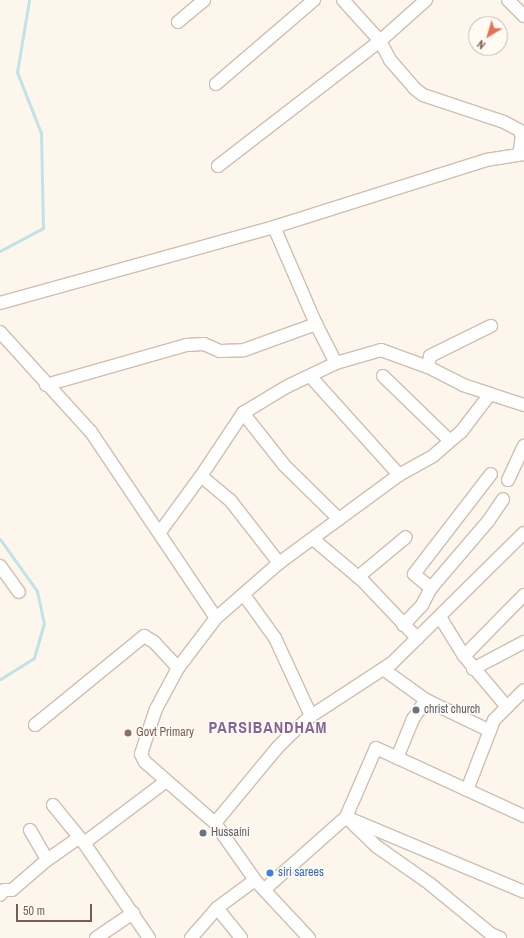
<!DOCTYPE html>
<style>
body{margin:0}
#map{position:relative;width:524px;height:938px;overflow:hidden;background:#fdf6ec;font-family:"Archivo Narrow",sans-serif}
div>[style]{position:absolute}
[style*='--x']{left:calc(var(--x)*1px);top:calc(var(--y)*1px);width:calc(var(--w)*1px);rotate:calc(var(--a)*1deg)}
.stream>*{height:3px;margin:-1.5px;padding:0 1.5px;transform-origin:1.5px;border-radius:1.5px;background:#bfe3e8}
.roads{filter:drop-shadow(1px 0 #d1beb0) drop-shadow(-1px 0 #d1beb0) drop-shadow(0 1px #d1beb0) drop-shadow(0 -1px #d1beb0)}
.minor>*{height:12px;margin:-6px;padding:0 6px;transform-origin:6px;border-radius:6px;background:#fff}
.dots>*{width:11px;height:11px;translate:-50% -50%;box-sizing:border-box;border:2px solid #fffaf3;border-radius:50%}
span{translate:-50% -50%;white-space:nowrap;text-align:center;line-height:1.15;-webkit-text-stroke:3px #fffaf3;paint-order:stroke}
.worship-label{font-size:12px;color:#5b616d}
.left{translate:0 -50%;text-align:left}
.education-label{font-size:12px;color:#785e54}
.shop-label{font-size:12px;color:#366cbe}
.district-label{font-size:16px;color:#846695;font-weight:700;letter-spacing:1px}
.north{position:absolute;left:468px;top:16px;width:40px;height:40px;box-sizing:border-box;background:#fffaf3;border:1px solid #cabbb1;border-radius:50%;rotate:218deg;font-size:11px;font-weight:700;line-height:16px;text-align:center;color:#7a5c4d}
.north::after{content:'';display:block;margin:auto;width:14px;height:18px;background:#e76f51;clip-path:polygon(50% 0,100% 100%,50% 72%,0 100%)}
.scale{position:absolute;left:16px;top:904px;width:76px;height:18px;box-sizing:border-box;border:2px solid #7a5c4d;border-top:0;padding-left:5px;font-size:12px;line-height:14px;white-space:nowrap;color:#7a5c4d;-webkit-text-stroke:3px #fffaf3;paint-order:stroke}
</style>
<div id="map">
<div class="stream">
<div style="--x:0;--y:251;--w:49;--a:-28.1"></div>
<div style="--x:43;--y:228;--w:95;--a:-91.2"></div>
<div style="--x:41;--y:133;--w:66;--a:-111.5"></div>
<div style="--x:17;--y:72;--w:73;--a:-80.5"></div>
<div style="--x:0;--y:539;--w:64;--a:54.6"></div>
<div style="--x:37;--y:591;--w:33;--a:78"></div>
<div style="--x:44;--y:623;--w:36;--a:106"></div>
<div style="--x:34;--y:658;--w:40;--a:148"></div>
</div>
<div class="roads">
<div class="minor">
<div style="--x:343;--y:0;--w:55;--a:47.9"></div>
<div style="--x:380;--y:41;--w:21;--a:62"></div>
<div style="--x:390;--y:60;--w:37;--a:49"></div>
<div style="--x:414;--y:88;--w:11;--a:38"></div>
<div style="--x:423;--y:95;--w:85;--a:18.4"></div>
<div style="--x:504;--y:122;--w:17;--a:28"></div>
<div style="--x:519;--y:130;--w:7;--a:63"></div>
<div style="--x:522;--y:136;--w:18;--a:99"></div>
<div style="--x:508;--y:0;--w:23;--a:45"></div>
<div style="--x:178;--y:22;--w:34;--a:-40"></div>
<div style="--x:216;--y:84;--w:129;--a:-40.6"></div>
<div style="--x:218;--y:166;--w:205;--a:-37.7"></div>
<div style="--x:380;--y:41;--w:62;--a:-41.7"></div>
<div style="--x:274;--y:227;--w:106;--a:66.6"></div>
<div style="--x:316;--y:324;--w:44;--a:62.9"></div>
<div style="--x:0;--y:303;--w:284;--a:-15.5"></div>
<div style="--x:274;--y:227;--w:222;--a:-17.5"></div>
<div style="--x:486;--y:160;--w:38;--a:-9"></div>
<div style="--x:0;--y:332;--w:135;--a:47.7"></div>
<div style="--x:91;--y:432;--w:224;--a:56.1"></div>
<div style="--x:428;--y:367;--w:11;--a:-80"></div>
<div style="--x:430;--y:356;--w:68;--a:-26.2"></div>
<div style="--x:310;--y:376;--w:133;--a:48"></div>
<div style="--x:383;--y:376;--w:93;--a:44.1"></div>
<div style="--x:46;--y:385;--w:146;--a:-15.9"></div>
<div style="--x:186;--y:345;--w:18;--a:-3"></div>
<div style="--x:204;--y:344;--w:17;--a:24"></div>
<div style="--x:220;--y:351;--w:24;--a:-2"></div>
<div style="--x:244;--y:350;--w:77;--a:-19.9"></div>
<div style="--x:243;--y:413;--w:66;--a:51.7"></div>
<div style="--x:284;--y:465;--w:77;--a:44.5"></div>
<div style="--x:201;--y:476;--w:38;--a:40"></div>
<div style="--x:230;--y:500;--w:80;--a:52.1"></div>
<div style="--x:508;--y:480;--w:38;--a:-65"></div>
<div style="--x:160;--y:532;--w:69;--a:-53.8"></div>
<div style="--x:201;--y:476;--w:76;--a:-56.3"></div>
<div style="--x:243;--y:413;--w:52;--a:-31"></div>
<div style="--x:288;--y:386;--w:53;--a:-25.6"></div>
<div style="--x:336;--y:363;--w:47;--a:-16.1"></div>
<div style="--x:381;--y:350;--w:50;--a:19.9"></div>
<div style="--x:428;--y:367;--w:39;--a:27"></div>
<div style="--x:463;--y:385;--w:28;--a:18"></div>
<div style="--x:313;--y:539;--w:65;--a:40"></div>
<div style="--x:363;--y:581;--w:79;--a:46.5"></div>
<div style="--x:0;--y:566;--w:32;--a:54"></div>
<div style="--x:358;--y:577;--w:62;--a:-39.8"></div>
<div style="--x:431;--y:588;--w:22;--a:-141"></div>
<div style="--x:414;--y:574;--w:126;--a:-52.4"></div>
<div style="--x:244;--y:595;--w:53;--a:54.2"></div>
<div style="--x:275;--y:638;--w:86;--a:65.2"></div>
<div style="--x:440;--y:617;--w:46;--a:58.4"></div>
<div style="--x:403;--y:625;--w:28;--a:-46"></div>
<div style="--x:422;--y:605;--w:19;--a:-62"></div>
<div style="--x:431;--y:588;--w:89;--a:-49.5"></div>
<div style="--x:489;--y:520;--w:25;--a:-56"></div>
<div style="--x:383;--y:669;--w:53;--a:35.8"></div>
<div style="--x:426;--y:700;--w:71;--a:25.8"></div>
<div style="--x:473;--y:669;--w:58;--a:-27.9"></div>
<div style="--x:507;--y:707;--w:67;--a:-130.1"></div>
<div style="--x:464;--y:656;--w:86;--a:-45.5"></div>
<div style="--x:35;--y:725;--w:141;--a:-39.2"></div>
<div style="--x:144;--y:636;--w:12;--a:31"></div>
<div style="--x:154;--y:642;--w:35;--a:47"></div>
<div style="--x:397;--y:758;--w:42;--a:-67.7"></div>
<div style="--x:413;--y:719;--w:23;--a:-56"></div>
<div style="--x:467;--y:790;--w:75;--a:-68.9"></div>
<div style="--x:494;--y:720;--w:42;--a:-45"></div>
<div style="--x:53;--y:805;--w:49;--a:50.8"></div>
<div style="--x:84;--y:843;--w:115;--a:55.6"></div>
<div style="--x:346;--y:817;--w:42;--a:44"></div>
<div style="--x:376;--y:846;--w:66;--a:35.1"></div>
<div style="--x:430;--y:884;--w:79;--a:39.3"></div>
<div style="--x:491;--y:934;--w:10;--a:24"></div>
<div style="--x:353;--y:820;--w:186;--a:22.8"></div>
<div style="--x:215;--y:823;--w:97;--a:-50.4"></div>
<div style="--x:277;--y:748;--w:23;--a:-45"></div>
<div style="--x:293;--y:732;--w:24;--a:-42"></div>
<div style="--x:311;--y:716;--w:97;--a:-33.2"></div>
<div style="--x:392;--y:663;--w:185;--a:-44.6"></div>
<div style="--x:30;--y:830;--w:34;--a:60"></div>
<div style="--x:84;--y:843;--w:101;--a:-37"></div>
<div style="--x:265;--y:889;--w:108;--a:-41.6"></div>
<div style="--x:346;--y:817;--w:75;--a:-66.5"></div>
<div style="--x:376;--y:748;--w:163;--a:24.7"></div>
<div style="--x:0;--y:895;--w:6;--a:-51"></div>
<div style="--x:4;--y:890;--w:8;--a:0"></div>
<div style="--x:12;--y:890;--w:46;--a:-40.6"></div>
<div style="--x:47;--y:860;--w:39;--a:-35"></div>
<div style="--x:217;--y:908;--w:38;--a:51"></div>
<div style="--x:96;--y:938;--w:45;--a:-34"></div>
<div style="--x:191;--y:938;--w:40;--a:-49"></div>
<div style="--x:217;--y:908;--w:47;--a:-36.4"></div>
<div style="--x:309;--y:938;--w:79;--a:-133"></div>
<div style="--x:255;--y:880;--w:70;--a:-125.1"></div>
<div style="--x:215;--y:823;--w:93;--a:-138.9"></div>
<div style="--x:145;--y:762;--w:9;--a:-117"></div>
<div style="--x:141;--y:754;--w:47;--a:-71.6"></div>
<div style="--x:156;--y:709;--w:47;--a:-61.8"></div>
<div style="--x:178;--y:668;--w:63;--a:-52.8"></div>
<div style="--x:216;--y:618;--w:84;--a:-41.1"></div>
<div style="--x:279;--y:563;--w:149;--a:-36.3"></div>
<div style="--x:399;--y:475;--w:39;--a:-29"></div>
<div style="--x:433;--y:456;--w:37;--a:-41"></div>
<div style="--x:461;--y:432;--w:48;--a:-52.7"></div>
<div style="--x:490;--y:394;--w:36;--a:18"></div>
</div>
</div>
<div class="dots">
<div style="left:416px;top:710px;background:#6b7280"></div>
<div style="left:128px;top:733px;background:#8d6e63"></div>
<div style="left:203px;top:833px;background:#6b7280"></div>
<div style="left:270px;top:873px;background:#3f7fe0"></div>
</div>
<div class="worship-label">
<span class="left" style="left:424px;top:710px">christ church</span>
<span class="left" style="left:211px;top:833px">Hussaini</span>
</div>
<div class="education-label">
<span class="left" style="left:136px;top:733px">Govt Primary</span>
</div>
<div class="shop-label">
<span class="left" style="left:278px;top:873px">siri sarees</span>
</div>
<div class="district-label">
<span style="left:268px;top:727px">PARSIBANDHAM</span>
</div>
<div class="north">N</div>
<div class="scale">50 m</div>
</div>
